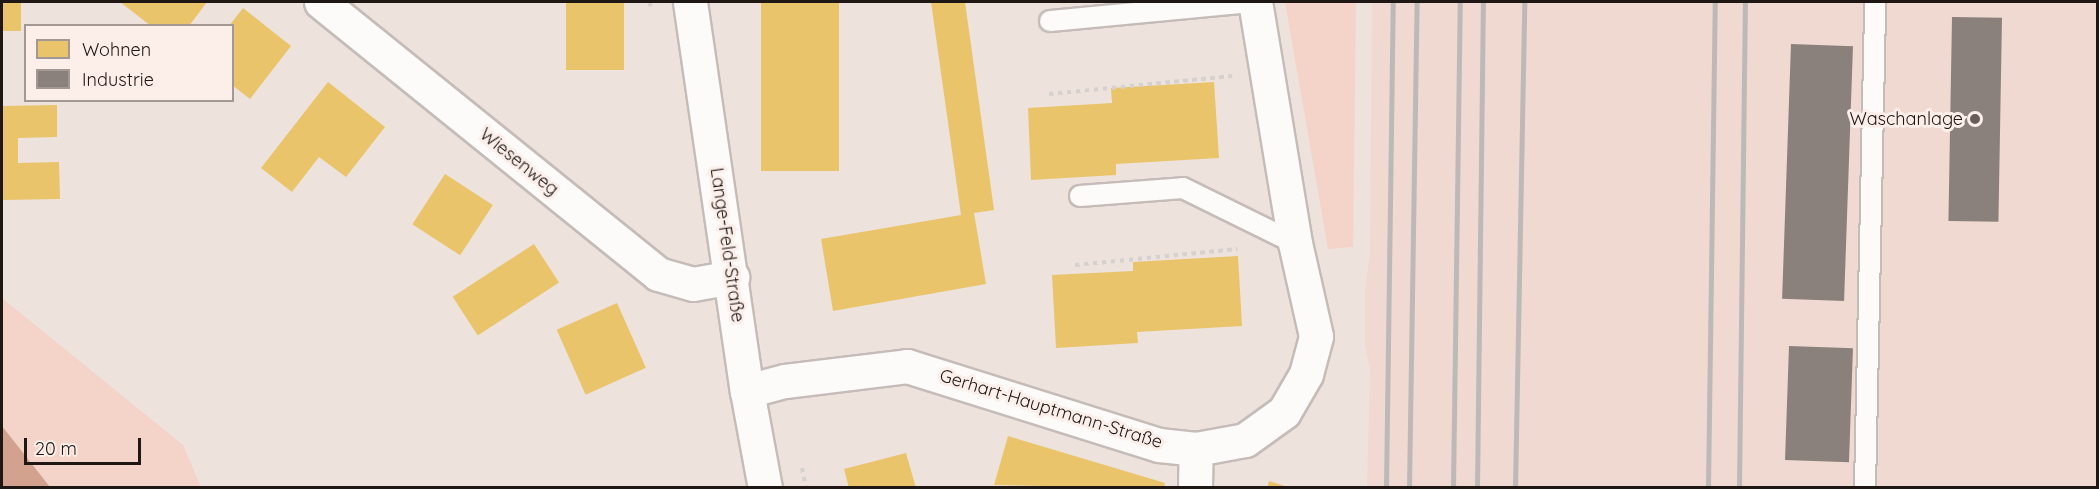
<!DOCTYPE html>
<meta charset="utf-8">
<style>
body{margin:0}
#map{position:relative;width:2099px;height:489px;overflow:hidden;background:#eee2dd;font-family:Quicksand,sans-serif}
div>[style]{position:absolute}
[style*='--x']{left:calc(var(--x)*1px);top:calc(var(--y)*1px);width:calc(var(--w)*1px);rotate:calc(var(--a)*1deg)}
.built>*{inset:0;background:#f0d9d1}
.green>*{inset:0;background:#f4d4c8}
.water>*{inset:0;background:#d3a28f}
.homes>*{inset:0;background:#e9c46a;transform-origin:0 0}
.industry>*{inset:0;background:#8a817c;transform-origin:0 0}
.path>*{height:4px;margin-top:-2px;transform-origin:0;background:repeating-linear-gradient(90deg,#d4d1cf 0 4.5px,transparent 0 9px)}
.roads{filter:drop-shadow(2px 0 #c5bcb8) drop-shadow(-2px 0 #c5bcb8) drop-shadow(0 2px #c5bcb8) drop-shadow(0 -2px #c5bcb8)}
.service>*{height:20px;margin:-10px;padding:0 10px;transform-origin:10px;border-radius:10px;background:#fcfbfa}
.minor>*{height:33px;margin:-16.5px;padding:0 16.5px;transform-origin:16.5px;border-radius:16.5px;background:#fcfbfa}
.tertiary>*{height:33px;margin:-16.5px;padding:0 16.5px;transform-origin:16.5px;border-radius:16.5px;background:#fcfbfa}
.rail>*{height:4.5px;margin:-2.25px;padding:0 2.25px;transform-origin:2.25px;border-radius:2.25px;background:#bcb9b8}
.dots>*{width:16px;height:16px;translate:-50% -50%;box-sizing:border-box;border:3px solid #fceee9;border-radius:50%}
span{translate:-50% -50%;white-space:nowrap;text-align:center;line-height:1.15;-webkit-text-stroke:6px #fceee9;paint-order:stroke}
.poi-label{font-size:18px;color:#1f1714}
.right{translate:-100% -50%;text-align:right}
.street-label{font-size:18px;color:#1f1714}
.frame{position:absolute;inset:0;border:3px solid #1f1714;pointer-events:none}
.legend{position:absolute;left:24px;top:24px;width:210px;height:78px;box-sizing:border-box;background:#fceee9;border:2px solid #a49894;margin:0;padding:8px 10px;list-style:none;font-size:18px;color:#1f1714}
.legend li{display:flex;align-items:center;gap:12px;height:30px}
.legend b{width:30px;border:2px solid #a49894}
.scale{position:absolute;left:24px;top:438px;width:117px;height:27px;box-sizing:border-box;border:3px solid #1f1714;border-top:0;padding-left:8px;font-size:18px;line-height:21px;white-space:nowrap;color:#1f1714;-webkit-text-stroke:4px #fceee9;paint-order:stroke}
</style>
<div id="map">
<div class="built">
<div style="clip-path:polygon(1372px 2px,2097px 2px,2097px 487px,1367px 487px,1370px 370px,1365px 345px,1365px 289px,1370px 254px)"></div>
</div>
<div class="green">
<div style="clip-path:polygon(1285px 2px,1356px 2px,1353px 247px,1328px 249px)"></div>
<div style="clip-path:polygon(2px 298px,183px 445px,201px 487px,50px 487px,2px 426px)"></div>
</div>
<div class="water">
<div style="clip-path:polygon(2px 426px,50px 487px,2px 487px)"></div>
</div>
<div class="homes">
<div style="left:2px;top:2px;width:19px;height:29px"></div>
<div style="clip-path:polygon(120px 2px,207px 2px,189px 26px,151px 26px)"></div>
<div style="left:566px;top:2px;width:58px;height:68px"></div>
<div style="left:761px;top:2px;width:78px;height:169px"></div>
<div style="clip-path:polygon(931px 2px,965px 2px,994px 210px,974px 213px,986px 284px,833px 311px,821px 239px,961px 215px)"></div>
<div style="clip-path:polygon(243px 8px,291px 46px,250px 99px,232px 85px,232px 26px,229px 26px)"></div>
<div style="clip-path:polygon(328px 82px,385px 127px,346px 177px,319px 157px,292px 192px,261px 168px)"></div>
<div style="clip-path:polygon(1214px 82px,1219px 158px,1116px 164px,1116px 175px,1031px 180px,1028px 108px,1112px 103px,1111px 88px)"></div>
<div style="clip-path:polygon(57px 105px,57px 137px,18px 138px,18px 163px,59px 162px,60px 199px,2px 200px,2px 106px)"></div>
<div style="left:445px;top:174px;width:57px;height:60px;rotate:33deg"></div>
<div style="left:534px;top:244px;width:46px;height:97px;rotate:57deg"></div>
<div style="clip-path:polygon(1238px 256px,1242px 326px,1137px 332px,1138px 343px,1056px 348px,1052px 275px,1133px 271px,1133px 262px)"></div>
<div style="left:617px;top:303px;width:71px;height:66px;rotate:66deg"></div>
<div style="clip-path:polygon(1008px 436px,1165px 483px,1164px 488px,994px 485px)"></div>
<div style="clip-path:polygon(906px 453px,916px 488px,849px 488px,844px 469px)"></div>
<div style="clip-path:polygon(1269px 481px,1288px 487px,1288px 488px,1267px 488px)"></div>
</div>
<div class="industry">
<div style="left:1952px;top:17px;width:50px;height:204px;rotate:1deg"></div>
<div style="left:1791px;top:44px;width:62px;height:255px;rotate:2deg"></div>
<div style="left:1789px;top:346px;width:64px;height:114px;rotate:2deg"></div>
</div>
<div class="path">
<div style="--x:650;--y:2;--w:9;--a:84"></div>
<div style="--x:1049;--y:94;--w:184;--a:-5.6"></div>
<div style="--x:1075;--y:265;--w:163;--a:-5.6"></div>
<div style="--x:802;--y:468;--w:20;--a:79"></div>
</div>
<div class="roads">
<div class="service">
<div style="--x:1050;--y:21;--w:202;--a:-5.4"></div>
<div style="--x:1080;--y:196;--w:103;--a:-4.4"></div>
<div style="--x:1183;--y:188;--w:125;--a:26.2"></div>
<div style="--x:1865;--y:488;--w:486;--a:-88.8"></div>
</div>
<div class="minor">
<div style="--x:321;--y:2;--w:433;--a:38.9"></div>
<div style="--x:658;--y:274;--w:36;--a:16"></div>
<div style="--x:693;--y:284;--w:40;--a:-10"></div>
<div style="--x:747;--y:391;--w:39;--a:-15"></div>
<div style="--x:785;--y:381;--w:123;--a:-7"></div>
<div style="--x:907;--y:366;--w:264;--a:17.4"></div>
<div style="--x:1159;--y:445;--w:37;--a:6"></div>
<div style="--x:1196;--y:449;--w:50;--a:-10.4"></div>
<div style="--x:1245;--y:440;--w:48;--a:-35.7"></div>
<div style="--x:1284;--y:412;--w:44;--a:-59.9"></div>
<div style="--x:1306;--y:374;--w:39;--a:-75"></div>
<div style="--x:1316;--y:336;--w:95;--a:-102.7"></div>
<div style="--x:1295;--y:243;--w:244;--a:-99.4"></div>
<div style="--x:1195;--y:488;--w:39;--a:-89"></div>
</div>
<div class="tertiary">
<div style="--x:690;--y:2;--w:393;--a:81.7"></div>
<div style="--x:747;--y:391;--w:99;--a:79.5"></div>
</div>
</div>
<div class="rail">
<div style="--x:1386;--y:488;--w:486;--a:-89.2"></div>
<div style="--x:1409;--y:488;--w:486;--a:-89.1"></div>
<div style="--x:1453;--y:488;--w:486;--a:-89.2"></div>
<div style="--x:1477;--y:488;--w:486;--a:-89.3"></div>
<div style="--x:1515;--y:488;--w:486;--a:-88.9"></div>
<div style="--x:1708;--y:488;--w:486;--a:-89.2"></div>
<div style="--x:1739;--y:488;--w:486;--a:-89.3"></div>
</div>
<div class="dots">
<div style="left:1975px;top:119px;background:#675e5a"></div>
</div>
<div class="poi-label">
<span class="right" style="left:1963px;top:119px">Waschanlage</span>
</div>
<div class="street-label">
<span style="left:519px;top:162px;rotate:39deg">Wiesenweg</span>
<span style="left:727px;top:245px;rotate:82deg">Lange-Feld-Straße</span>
<span style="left:1051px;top:409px;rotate:17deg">Gerhart-Hauptmann-Straße</span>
</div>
<div class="frame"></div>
<ul class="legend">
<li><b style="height:16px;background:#e9c46a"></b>Wohnen</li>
<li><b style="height:16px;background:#8a817c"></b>Industrie</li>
</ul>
<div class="scale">20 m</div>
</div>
